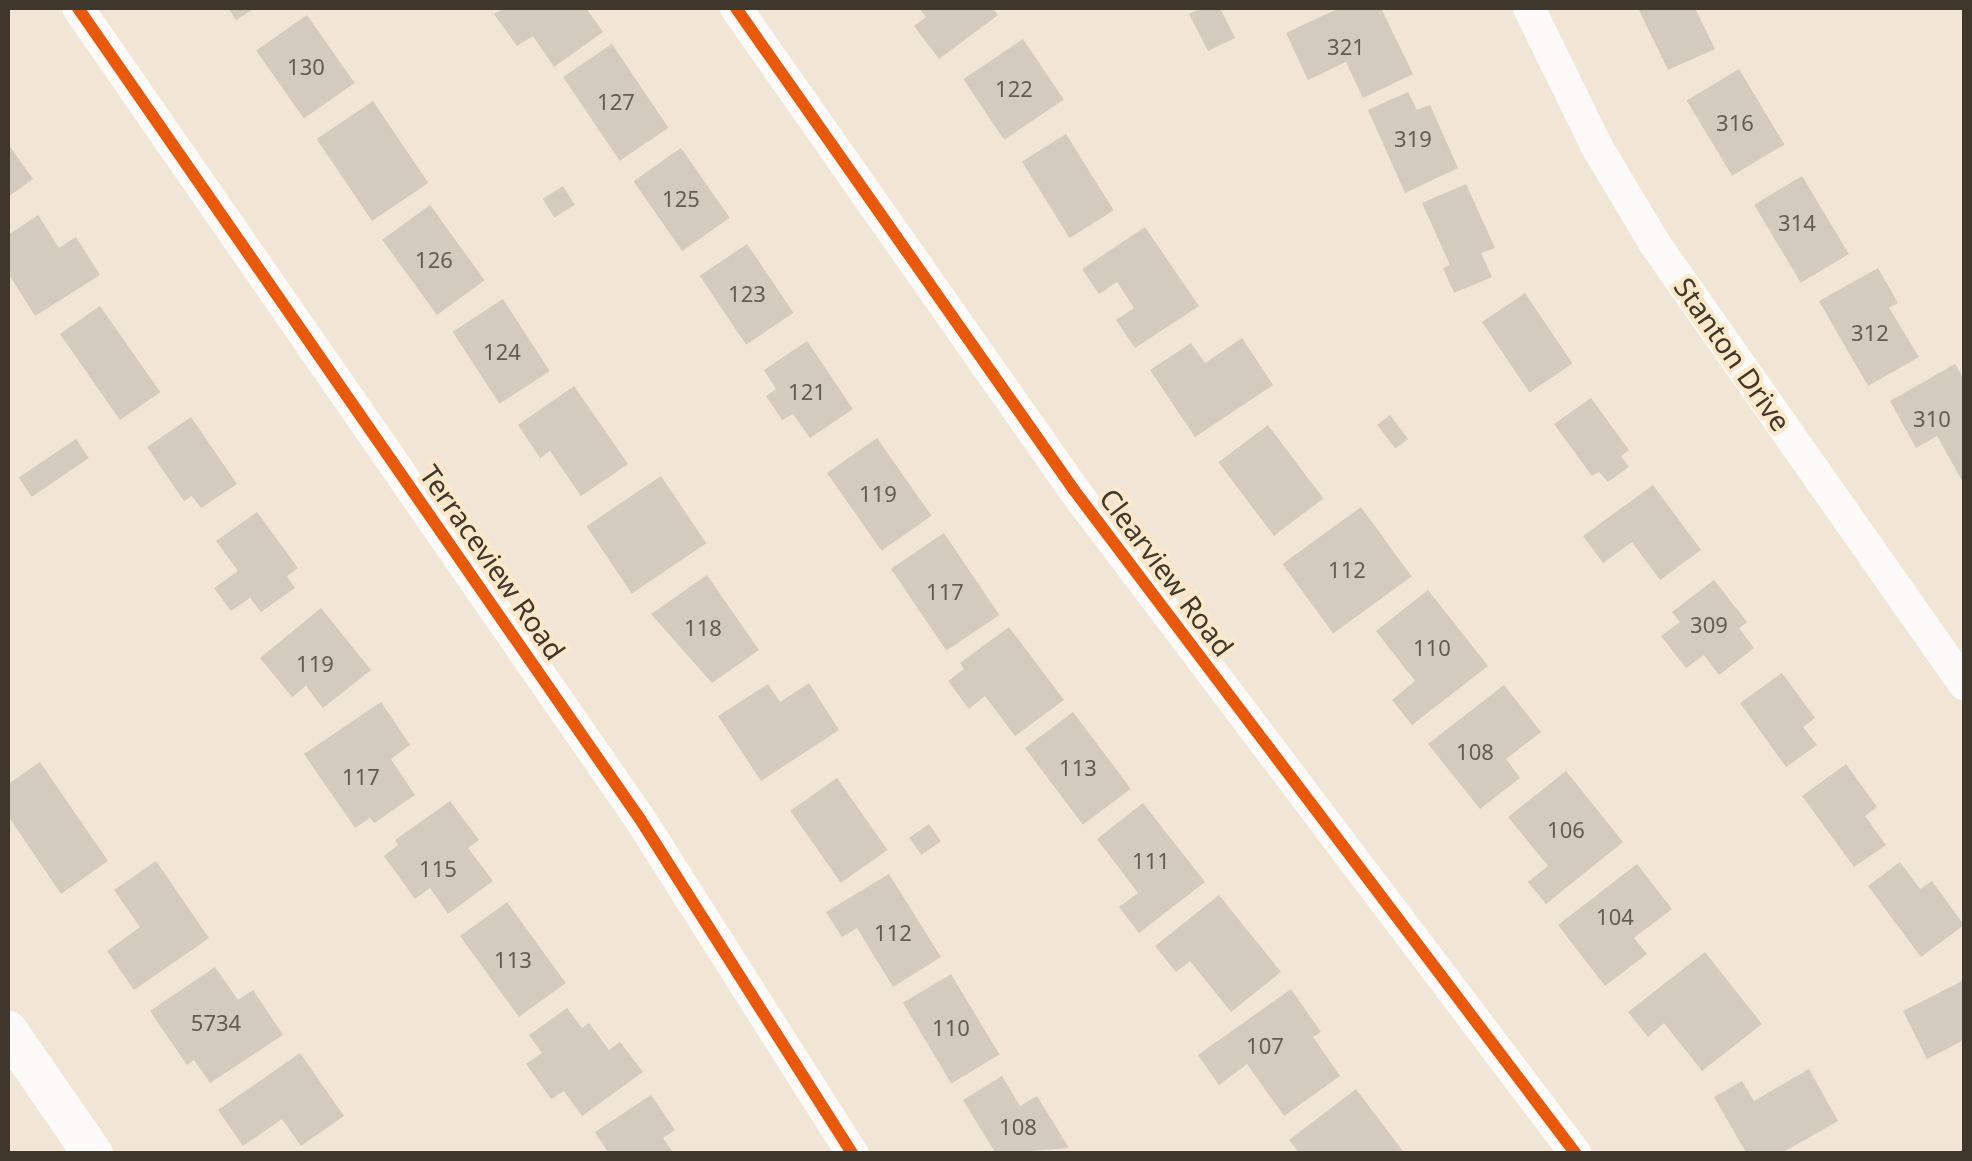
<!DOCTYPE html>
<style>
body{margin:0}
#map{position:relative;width:1972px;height:1161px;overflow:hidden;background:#f1e6d6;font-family:"Noto Sans",sans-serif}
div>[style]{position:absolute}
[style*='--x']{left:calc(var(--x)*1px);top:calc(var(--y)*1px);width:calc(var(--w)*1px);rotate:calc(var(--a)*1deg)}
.building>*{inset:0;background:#d3cbbe;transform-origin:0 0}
.minor>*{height:32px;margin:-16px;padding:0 16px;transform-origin:16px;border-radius:16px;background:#fdfbf9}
.tertiary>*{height:40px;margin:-20px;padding:0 20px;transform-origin:20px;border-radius:20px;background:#fdfbf9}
.cycleway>*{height:12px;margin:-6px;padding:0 6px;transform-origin:6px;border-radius:6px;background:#e8590c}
span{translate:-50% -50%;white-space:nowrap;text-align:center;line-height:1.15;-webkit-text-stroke:8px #fde8ca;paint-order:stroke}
.number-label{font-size:22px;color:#645c50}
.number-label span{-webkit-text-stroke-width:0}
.street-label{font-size:28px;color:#3f372b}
.frame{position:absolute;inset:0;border:10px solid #3f372b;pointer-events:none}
</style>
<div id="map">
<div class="building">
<div style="clip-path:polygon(228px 8px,255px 8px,236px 20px)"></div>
<div style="clip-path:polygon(504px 8px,586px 8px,603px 32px,554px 67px,533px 36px,517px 46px,494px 14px)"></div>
<div style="clip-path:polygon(919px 8px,992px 8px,998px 15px,939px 59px,914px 26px,926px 17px)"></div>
<div style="clip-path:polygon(1201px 8px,1220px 8px,1235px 38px,1208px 51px,1189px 14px)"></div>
<div style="clip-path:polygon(1339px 8px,1381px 8px,1413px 74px,1363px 98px,1346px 62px,1308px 80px,1286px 33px)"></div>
<div style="clip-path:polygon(1638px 8px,1695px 8px,1715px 49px,1668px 70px)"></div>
<div style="left:307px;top:15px;width:83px;height:62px;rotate:55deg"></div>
<div style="left:1023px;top:39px;width:73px;height:72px;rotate:56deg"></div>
<div style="left:612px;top:44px;width:101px;height:59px;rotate:56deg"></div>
<div style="left:1739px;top:69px;width:88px;height:61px;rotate:59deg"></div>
<div style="clip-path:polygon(1408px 92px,1417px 110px,1430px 105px,1458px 168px,1405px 193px,1368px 110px)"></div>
<div style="left:373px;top:101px;width:99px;height:68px;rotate:56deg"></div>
<div style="left:1066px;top:134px;width:90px;height:52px;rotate:58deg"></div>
<div style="clip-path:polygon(8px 144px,33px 179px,8px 197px)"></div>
<div style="left:681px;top:148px;width:85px;height:58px;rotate:55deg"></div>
<div style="left:1802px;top:176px;width:91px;height:56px;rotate:59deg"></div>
<div style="clip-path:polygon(1466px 184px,1495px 248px,1481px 253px,1492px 277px,1454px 293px,1443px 268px,1450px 265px,1422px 203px)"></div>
<div style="left:563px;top:186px;width:22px;height:24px;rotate:58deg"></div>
<div style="left:430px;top:205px;width:93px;height:59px;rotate:54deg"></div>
<div style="clip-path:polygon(38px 215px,59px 248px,76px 237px,100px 275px,35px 316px,8px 273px,8px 235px)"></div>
<div style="clip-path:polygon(1145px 227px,1199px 306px,1135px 348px,1116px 320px,1134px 308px,1117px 282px,1099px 294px,1082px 269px)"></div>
<div style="left:747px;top:244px;width:83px;height:57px;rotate:56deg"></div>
<div style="clip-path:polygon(1878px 268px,1898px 303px,1889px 308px,1919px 357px,1868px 386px,1819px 301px)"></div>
<div style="left:1525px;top:293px;width:85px;height:52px;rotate:56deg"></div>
<div style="left:503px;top:299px;width:86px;height:60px;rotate:57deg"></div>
<div style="left:100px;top:306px;width:105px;height:49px;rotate:55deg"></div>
<div style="clip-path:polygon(1242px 338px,1273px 385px,1195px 437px,1150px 370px,1191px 343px,1205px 363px)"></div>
<div style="clip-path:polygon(807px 341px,853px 409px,810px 438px,793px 414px,782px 420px,766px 396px,776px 389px,764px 370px)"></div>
<div style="clip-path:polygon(1955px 364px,1964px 379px,1964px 484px,1937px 436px,1916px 448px,1890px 401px)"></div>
<div style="clip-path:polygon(574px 386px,628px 464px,581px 496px,550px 451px,540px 458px,518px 425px)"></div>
<div style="clip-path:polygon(1591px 398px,1629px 450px,1621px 456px,1629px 467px,1608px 482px,1599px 472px,1592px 476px,1554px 424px)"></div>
<div style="left:1390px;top:415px;width:30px;height:16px;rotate:53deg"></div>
<div style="clip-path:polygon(191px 417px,237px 484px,201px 508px,192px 496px,184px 501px,147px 447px)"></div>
<div style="left:1268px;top:425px;width:92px;height:62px;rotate:53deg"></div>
<div style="left:877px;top:438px;width:95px;height:61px;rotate:55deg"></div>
<div style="left:76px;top:439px;width:23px;height:69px;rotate:56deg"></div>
<div style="left:661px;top:476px;width:81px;height:90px;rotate:56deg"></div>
<div style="clip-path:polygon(1653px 485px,1701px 550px,1660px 580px,1632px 542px,1603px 563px,1583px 536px)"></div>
<div style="left:1361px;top:507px;width:86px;height:97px;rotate:54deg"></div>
<div style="clip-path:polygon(257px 512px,298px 568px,287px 576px,295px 588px,261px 612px,250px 598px,231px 611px,214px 588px,238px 571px,216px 541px)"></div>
<div style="left:944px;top:533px;width:99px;height:64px;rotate:56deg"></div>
<div style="clip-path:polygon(707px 575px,759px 650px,712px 683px,651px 614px)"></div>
<div style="clip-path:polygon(1714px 580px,1747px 622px,1739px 628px,1754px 648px,1719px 675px,1704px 655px,1686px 668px,1661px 636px,1680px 622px,1672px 612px)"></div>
<div style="clip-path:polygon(1428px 590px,1488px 666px,1412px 725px,1392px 700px,1415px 681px,1376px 631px)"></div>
<div style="clip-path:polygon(321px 608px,371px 670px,323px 708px,306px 686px,292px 697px,260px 658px)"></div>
<div style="clip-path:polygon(1009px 627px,1064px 700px,1015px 736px,985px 696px,969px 709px,948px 681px,964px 669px,960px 663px)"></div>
<div style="clip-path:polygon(1782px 673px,1815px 718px,1803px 727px,1817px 745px,1786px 767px,1740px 703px)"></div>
<div style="clip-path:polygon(809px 683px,839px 730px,761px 781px,718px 716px,768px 684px,780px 702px)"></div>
<div style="clip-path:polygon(1504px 685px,1541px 732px,1506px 759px,1520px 778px,1480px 809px,1428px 744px)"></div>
<div style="clip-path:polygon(381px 702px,410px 745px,391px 759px,415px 795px,374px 823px,370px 818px,355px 828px,304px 754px)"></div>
<div style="left:1073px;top:712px;width:96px;height:60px;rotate:53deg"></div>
<div style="clip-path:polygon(40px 762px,108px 861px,61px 894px,8px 816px,8px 784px)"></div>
<div style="clip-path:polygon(1846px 764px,1877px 807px,1865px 816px,1886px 845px,1854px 867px,1802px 796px)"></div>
<div style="clip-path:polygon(1566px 771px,1623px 842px,1546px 904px,1528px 882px,1548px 866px,1508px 817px)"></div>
<div style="left:837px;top:778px;width:88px;height:57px;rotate:55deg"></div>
<div style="clip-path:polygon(450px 801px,479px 840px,468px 848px,493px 881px,448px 914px,430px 888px,415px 899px,384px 856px,398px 845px,395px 840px)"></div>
<div style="clip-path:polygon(1143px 803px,1205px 882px,1139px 933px,1119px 907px,1138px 893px,1097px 839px)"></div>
<div style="left:929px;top:824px;width:21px;height:24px;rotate:55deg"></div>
<div style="clip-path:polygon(156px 861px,209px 938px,134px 990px,107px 951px,140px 927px,114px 890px)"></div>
<div style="clip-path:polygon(1900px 862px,1920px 889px,1932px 881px,1964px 925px,1921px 957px,1868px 886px)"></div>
<div style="clip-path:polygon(1637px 864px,1672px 909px,1634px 938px,1647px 954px,1605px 986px,1558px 925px)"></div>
<div style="clip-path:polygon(889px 874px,941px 957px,893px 987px,857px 928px,842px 937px,826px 912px)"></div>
<div style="clip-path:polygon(1219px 895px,1281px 972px,1231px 1012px,1190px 961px,1176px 972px,1155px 946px)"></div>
<div style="left:507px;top:902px;width:100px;height:58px;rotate:54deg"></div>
<div style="clip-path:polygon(1705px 952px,1762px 1024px,1702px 1071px,1664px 1023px,1648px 1037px,1628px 1012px)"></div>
<div style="clip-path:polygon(215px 967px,238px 1000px,253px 990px,283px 1035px,210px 1083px,194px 1060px,187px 1065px,150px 1011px)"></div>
<div style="left:951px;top:974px;width:94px;height:56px;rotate:59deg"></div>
<div style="clip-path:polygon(1964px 980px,1964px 1040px,1927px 1059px,1903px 1011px)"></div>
<div style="clip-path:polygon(1291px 989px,1321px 1032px,1313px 1037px,1340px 1076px,1284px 1116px,1247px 1064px,1219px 1085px,1198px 1055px)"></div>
<div style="clip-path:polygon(567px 1008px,582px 1028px,589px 1023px,609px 1050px,620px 1042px,643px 1072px,582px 1116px,564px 1091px,551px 1099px,526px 1064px,542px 1053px,529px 1035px)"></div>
<div style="clip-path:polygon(300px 1053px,344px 1116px,301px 1146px,282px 1119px,243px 1146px,218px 1110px)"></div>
<div style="clip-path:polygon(1809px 1069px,1838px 1121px,1780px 1154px,1747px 1154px,1714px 1097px,1742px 1081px,1754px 1101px)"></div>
<div style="clip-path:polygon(1002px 1076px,1020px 1106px,1037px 1096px,1069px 1148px,996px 1154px,963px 1100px)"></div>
<div style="clip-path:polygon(1356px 1089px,1405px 1154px,1300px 1154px,1289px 1140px)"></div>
<div style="clip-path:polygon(651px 1095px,675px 1130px,663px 1138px,674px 1154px,609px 1154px,595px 1132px)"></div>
</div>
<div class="minor">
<div style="--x:78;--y:8;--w:987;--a:55.28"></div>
<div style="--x:640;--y:819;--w:397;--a:57.6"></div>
<div style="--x:736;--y:8;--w:589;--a:54.96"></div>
<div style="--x:1074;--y:490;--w:832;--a:52.91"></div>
<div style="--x:1529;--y:8;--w:155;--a:63.9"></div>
<div style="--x:1597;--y:147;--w:113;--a:59.1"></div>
<div style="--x:1655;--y:244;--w:538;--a:54.92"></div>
</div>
<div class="tertiary">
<div style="--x:8;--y:1031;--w:150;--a:55.4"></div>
</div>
<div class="cycleway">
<div style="--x:78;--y:8;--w:987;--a:55.28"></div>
<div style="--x:640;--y:819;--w:397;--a:57.6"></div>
<div style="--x:736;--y:8;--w:589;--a:54.96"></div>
<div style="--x:1074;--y:490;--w:832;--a:52.91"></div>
</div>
<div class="number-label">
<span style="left:1346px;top:47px">321</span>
<span style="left:306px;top:67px">130</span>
<span style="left:1014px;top:89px">122</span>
<span style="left:616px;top:102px">127</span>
<span style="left:1735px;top:123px">316</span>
<span style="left:1413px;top:139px">319</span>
<span style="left:681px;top:199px">125</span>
<span style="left:1797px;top:223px">314</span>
<span style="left:434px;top:260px">126</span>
<span style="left:747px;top:294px">123</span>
<span style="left:1870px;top:333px">312</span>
<span style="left:502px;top:352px">124</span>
<span style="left:807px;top:392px">121</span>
<span style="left:1932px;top:419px">310</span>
<span style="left:878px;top:494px">119</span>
<span style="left:1347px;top:570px">112</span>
<span style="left:945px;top:592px">117</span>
<span style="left:1709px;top:625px">309</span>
<span style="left:703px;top:628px">118</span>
<span style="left:1432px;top:648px">110</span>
<span style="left:315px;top:664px">119</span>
<span style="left:1475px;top:752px">108</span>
<span style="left:1078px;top:768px">113</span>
<span style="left:361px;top:777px">117</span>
<span style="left:1566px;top:830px">106</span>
<span style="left:1151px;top:861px">111</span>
<span style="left:438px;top:869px">115</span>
<span style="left:1615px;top:917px">104</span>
<span style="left:893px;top:933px">112</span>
<span style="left:513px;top:960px">113</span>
<span style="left:216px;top:1023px">5734</span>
<span style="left:951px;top:1028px">110</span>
<span style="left:1265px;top:1046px">107</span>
<span style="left:1018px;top:1127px">108</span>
</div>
<div class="street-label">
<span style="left:1733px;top:354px;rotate:55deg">Stanton Drive</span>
<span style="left:493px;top:562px;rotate:55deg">Terraceview Road</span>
<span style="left:1167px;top:572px;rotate:53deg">Clearview Road</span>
</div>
<div class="frame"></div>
</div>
